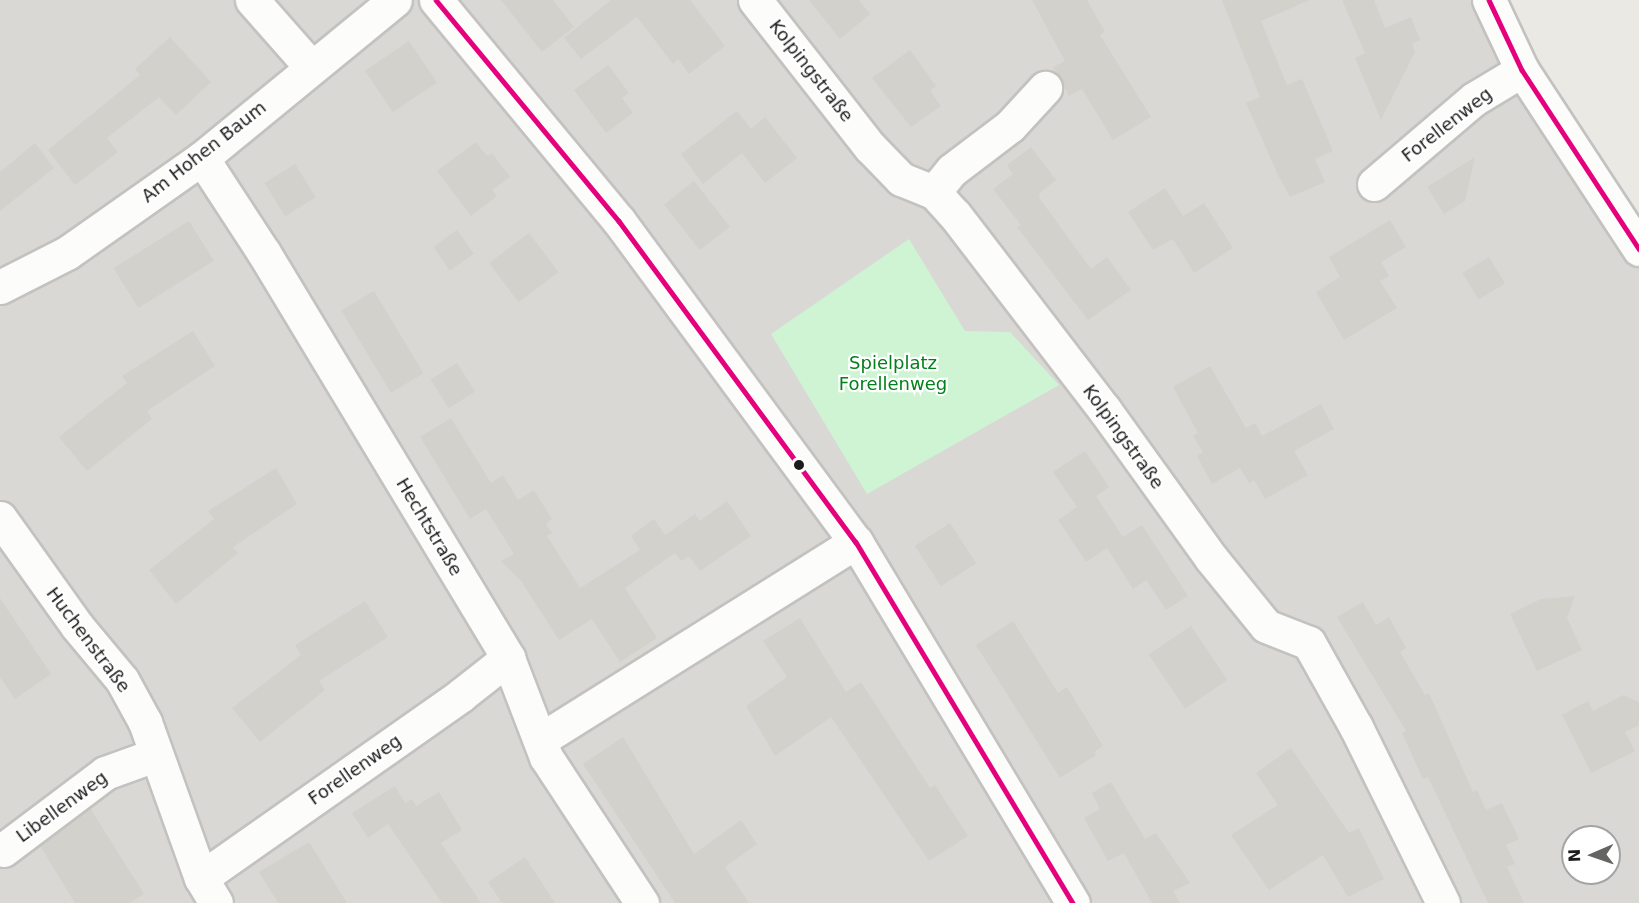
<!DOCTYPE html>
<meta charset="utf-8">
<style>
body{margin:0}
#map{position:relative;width:1639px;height:903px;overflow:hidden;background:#eae9e4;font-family:"DejaVu Sans",sans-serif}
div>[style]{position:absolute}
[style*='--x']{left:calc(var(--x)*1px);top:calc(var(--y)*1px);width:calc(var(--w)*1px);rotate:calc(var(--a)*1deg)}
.residential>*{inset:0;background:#d9d8d5}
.park>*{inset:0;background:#cef4d3}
.building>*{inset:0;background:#d3d1cc;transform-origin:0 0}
.roads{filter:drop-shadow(2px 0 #c3c2c0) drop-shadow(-2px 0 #c3c2c0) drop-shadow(0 2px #c3c2c0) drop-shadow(0 -2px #c3c2c0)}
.minor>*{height:33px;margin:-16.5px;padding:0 16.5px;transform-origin:16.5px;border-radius:16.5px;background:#fcfcfb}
.tertiary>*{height:33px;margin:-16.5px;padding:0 16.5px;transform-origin:16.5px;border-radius:16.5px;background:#fcfcfb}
.bus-1>*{height:4.5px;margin:-2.25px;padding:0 2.25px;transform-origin:2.25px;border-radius:2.25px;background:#e5007d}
.dots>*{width:16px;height:16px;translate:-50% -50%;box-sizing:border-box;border:3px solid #fff;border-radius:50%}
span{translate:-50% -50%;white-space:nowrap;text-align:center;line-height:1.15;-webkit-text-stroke:4.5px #fff;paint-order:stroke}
.street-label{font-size:18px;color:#1c1c1c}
.park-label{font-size:18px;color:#03801a}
.north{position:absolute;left:1561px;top:825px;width:60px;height:60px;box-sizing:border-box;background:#fff;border:2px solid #a4a4a4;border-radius:50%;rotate:268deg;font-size:16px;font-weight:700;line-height:24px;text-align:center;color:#1c1c1c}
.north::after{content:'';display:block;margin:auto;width:21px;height:27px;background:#646462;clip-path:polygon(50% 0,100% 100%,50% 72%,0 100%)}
</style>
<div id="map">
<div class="residential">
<div style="clip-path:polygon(evenodd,0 0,1494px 0,1639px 249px,1639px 903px,0 903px,0 0,1573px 837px,1609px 837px,1609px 873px,1573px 873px,1573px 837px)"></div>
</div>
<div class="park">
<div style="clip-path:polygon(909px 239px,965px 331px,1010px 332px,1059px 385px,867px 494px,771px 334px)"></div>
</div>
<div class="building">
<div style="clip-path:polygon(501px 0,553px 0,574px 27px,542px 52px)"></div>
<div style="clip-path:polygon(611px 0,690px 0,725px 46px,689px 74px,678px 59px,673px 64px,637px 17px,581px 59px,564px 38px)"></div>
<div style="clip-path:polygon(809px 0,859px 0,870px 14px,840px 39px)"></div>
<div style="clip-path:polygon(1032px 0,1087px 0,1105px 32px,1100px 35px,1151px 117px,1113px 140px,1082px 89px,1069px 96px,1053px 67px,1065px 61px)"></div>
<div style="clip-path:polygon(1222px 0,1310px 0,1261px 21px,1287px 85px,1302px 79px,1333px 151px,1315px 159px,1325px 182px,1290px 197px,1278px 175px,1246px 103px,1260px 97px)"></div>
<div style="clip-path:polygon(1342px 0,1374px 0,1385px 28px,1411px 17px,1420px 40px,1412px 44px,1415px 52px,1381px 120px,1355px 58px,1365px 53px)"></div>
<div style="clip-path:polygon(170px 37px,211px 82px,176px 115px,159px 97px,107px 138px,118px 152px,75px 185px,48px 150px,140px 75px,135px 69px)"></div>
<div style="left:409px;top:41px;width:50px;height:53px;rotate:56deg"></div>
<div style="clip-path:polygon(910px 50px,936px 86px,930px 91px,941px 106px,911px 127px,872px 78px)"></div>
<div style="clip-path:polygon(608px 65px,629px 93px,622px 98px,633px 113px,606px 133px,574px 90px)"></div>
<div style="clip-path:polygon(737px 111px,751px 129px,765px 117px,797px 158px,765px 183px,742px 153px,703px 184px,681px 154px)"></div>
<div style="clip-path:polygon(476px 142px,487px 156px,492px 153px,510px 177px,492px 190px,497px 196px,471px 216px,437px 171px)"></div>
<div style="clip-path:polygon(35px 143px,54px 168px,0 211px,0 172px)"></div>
<div style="clip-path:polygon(1031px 147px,1056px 180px,1039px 194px,1040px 199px,1091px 269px,1107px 257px,1131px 290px,1088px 320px,1017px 227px,1021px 225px,993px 189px,1013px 174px,1007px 165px)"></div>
<div style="clip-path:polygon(1475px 157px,1465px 201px,1444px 214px,1427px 187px)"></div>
<div style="left:295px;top:164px;width:39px;height:36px;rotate:58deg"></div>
<div style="left:694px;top:181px;width:58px;height:38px;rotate:52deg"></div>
<div style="clip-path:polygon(1165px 188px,1183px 216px,1204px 203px,1233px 248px,1194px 273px,1173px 239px,1153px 250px,1128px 212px)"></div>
<div style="clip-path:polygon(1390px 220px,1406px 247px,1381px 262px,1389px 276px,1380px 281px,1397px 308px,1344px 340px,1316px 292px,1340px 277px,1329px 257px)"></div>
<div style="left:189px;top:221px;width:47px;height:89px;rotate:58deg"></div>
<div style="left:457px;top:230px;width:29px;height:29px;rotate:55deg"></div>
<div style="left:529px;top:233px;width:49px;height:50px;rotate:53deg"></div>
<div style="left:1489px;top:257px;width:31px;height:31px;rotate:59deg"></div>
<div style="left:374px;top:291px;width:96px;height:38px;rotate:59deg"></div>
<div style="clip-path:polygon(193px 331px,215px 366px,147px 411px,152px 419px,87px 471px,59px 437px,127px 383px,122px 376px)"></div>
<div style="left:457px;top:363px;width:34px;height:31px;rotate:58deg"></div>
<div style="clip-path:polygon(1210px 366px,1246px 428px,1255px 423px,1262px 436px,1321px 404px,1334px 429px,1294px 451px,1308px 475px,1265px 499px,1254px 480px,1249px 483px,1240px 468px,1212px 484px,1197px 456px,1203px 452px,1193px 436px,1198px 433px,1173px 387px)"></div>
<div style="clip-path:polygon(451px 418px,491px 483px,503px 475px,518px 500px,534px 490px,552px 519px,546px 524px,552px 533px,547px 536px,580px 588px,640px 550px,631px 536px,654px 519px,665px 535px,695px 514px,700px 521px,727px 501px,751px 536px,700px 571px,689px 556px,681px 561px,675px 553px,625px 588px,657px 638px,620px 662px,592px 619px,559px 640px,521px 581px,501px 561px,514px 554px,486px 509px,470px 519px,420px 437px)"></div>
<div style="clip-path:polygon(1085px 451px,1109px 487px,1096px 496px,1123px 537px,1142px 525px,1188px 596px,1166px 610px,1146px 580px,1133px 589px,1107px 548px,1086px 562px,1058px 520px,1077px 507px,1053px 472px)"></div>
<div style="clip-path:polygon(276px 468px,297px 504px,233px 547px,238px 553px,176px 604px,149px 570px,214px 519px,208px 511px)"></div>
<div style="left:950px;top:523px;width:48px;height:42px;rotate:57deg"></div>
<div style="clip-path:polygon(1575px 596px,1567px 618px,1582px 650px,1537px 671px,1510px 614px,1541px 599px)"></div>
<div style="clip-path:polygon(0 598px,51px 674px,15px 699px,0 677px)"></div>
<div style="clip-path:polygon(365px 601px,388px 637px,319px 681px,325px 690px,260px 742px,232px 708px,301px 655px,295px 645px)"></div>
<div style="clip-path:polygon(1363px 602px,1376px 625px,1389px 617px,1406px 648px,1400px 652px,1425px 695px,1429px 693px,1473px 792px,1477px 790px,1486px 810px,1502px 803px,1519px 839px,1506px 845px,1515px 864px,1507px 867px,1524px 903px,1488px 903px,1428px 777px,1423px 779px,1402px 733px,1406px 731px,1337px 617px)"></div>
<div style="clip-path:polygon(800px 618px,846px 692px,861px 682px,930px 788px,935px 785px,968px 836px,929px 861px,831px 717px,775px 756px,746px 706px,787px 677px,763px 641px)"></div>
<div style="clip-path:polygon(1013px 621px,1058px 693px,1067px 687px,1103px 746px,1094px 752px,1096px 755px,1060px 778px,976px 645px)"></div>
<div style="left:1191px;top:626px;width:65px;height:51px;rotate:56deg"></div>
<div style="clip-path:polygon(1623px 695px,1639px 702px,1639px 725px,1625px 732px,1635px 751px,1591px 773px,1562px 715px,1588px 701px,1593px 711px)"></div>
<div style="clip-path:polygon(623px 737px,694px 854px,741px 820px,757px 844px,725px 867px,749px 903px,675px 903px,583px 764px)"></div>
<div style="clip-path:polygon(1291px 748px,1349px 833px,1359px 828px,1384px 879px,1348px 897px,1323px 855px,1269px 890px,1231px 835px,1278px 805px,1256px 773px)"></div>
<div style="clip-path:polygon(1111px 782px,1145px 839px,1156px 833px,1190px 883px,1173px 891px,1180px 903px,1152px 903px,1124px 853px,1108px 861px,1084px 818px,1100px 809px,1092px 793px)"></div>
<div style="clip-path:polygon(395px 786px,405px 803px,412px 799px,416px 806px,439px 792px,462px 830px,441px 843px,481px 903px,442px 903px,388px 824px,368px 838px,352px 813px)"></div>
<div style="clip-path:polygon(90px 808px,144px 894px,129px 903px,75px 903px,40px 846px)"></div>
<div style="clip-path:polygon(309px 842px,347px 903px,278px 903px,259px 872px)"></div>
<div style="clip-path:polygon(525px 857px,555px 903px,502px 903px,488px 882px)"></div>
</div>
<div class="roads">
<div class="minor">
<div style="--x:252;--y:0;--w:89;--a:48.6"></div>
<div style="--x:436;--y:0;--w:287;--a:50.4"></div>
<div style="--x:619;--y:221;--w:399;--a:53.6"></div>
<div style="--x:856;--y:542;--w:421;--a:59"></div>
<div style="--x:755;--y:0;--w:187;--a:52"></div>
<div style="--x:870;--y:147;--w:45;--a:45.9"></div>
<div style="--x:901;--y:179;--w:35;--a:22"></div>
<div style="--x:934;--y:192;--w:31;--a:48"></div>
<div style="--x:955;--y:215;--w:245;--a:52.5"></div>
<div style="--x:1104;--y:409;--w:183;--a:54.3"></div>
<div style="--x:1211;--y:558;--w:87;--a:51"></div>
<div style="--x:1266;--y:626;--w:46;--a:21.6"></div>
<div style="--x:1309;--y:643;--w:96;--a:60.8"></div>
<div style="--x:1356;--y:727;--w:196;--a:63.7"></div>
<div style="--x:202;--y:158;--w:113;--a:56.9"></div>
<div style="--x:264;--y:253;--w:473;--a:58.9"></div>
<div style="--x:508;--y:658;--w:106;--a:69"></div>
<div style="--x:546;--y:757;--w:175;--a:56.7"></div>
<div style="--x:1374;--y:184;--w:131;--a:-40.4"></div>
<div style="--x:1474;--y:99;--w:56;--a:-31.1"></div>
<div style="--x:934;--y:192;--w:28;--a:-51"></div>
<div style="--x:952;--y:170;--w:73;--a:-37.2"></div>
<div style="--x:1010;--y:126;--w:52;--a:-47.4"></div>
<div style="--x:0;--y:287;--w:75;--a:-26.9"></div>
<div style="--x:67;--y:253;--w:165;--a:-35.1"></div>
<div style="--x:202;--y:158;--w:249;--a:-39.3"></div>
<div style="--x:0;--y:518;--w:133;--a:54.5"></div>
<div style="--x:77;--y:626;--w:70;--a:50.2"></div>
<div style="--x:122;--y:680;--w:48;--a:61.3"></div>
<div style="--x:145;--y:722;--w:166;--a:70.3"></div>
<div style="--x:201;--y:878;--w:29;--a:59"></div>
<div style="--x:540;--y:740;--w:373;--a:-32.1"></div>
<div style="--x:3;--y:850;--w:128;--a:-37"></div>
<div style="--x:105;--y:773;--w:53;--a:-19.8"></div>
<div style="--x:201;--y:878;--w:318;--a:-35.1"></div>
<div style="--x:461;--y:695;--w:60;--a:-38.2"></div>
</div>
<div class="tertiary">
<div style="--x:1489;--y:0;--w:77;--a:64.8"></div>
<div style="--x:1522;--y:70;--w:214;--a:56.8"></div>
</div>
</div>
<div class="bus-1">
<div style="--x:436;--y:0;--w:287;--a:50.4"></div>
<div style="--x:619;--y:221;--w:399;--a:53.6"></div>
<div style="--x:856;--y:542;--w:421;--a:59"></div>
<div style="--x:1489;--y:0;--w:77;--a:64.8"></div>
<div style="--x:1522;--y:70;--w:214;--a:56.8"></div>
</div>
<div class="dots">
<div style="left:799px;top:465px;background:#1c1c1c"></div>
</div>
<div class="street-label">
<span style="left:811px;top:71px;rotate:52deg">Kolpingstraße</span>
<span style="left:1447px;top:125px;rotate:-38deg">Forellenweg</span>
<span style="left:204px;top:152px;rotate:-38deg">Am Hohen Baum</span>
<span style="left:1123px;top:437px;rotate:54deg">Kolpingstraße</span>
<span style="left:429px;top:527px;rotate:59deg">Hechtstraße</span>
<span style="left:88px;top:640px;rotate:53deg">Huchenstraße</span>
<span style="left:355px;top:770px;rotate:-35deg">Forellenweg</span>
<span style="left:62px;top:807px;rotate:-36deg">Libellenweg</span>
</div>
<div class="park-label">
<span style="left:893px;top:374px">Spielplatz<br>Forellenweg</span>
</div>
<div class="north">N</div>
</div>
